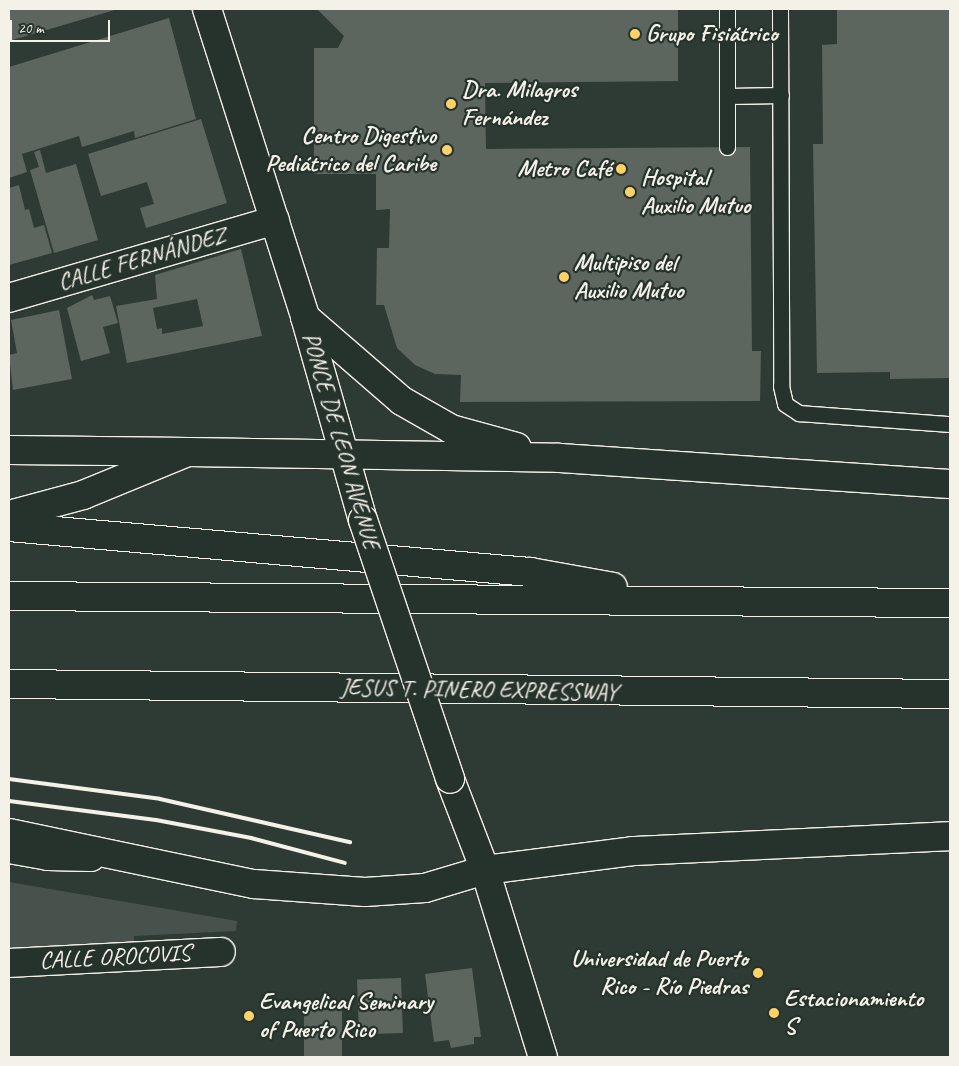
<!DOCTYPE html>
<meta charset="utf-8">
<style>
body{margin:0}
#map{position:relative;width:959px;height:1066px;overflow:hidden;background:#2e3b34;font-family:Caveat,sans-serif}
div>[style]{position:absolute}
[style*='--x']{left:calc(var(--x)*1px);top:calc(var(--y)*1px);width:calc(var(--w)*1px);rotate:calc(var(--a)*1deg)}
.green>*{inset:0;background:#48524c}
.building>*{inset:0;background:#5c655e;transform-origin:0 0}
.roads{filter:drop-shadow(1px 0 #f4f1e8) drop-shadow(-1px 0 #f4f1e8) drop-shadow(0 1px #f4f1e8) drop-shadow(0 -1px #f4f1e8)}
.lane>*{height:15px;margin:-7.5px;padding:0 7.5px;transform-origin:7.5px;border-radius:7.5px;background:#26332d}
.street>*{height:28px;margin:-14px;padding:0 14px;transform-origin:14px;border-radius:14px;background:#26332d}
.secondary>*{height:28px;margin:-14px;padding:0 14px;transform-origin:14px;border-radius:14px;background:#26332d}
.primary>*{height:28px;margin:-14px;padding:0 14px;transform-origin:14px;border-radius:14px;background:#26332d}
.highway>*{height:28px;margin:-14px;padding:0 14px;transform-origin:14px;border-radius:14px;background:#26332d}
.rail>*{height:4px;margin:-2px;padding:0 2px;transform-origin:2px;border-radius:2px;background:#f4f1e8}
.bridges{filter:drop-shadow(1px 0 #f4f1e8) drop-shadow(-1px 0 #f4f1e8) drop-shadow(0 1px #f4f1e8) drop-shadow(0 -1px #f4f1e8)}
.primary-bridge>*{height:28px;margin:-14px;padding:0 14px;transform-origin:14px;border-radius:14px;background:#26332d}
.dots>*{width:14px;height:14px;translate:-50% -50%;box-sizing:border-box;border:2px solid #26332d;border-radius:50%}
span{translate:-50% -50%;white-space:nowrap;text-align:center;line-height:1.15;-webkit-text-stroke:4.5px #26332d;paint-order:stroke}
.poi-label{font-size:24px;color:#f4f1e8;font-weight:700}
.left{translate:0 -50%;text-align:left}
.right{translate:-100% -50%;text-align:right}
.street-label{font-size:24px;color:#f4f1e8}
.frame{position:absolute;inset:0;border:10px solid #f4f1e8;pointer-events:none}
.scale{position:absolute;left:10px;top:20px;width:100px;height:22px;box-sizing:border-box;border:2px solid #f4f1e8;border-top:0;padding-left:6px;font-size:15px;line-height:18px;white-space:nowrap;color:#f4f1e8;-webkit-text-stroke:4px #26332d;paint-order:stroke}
</style>
<div id="map">
<div class="green">
<div style="clip-path:polygon(9px 882px,237px 921px,236px 931px,134px 936px,134px 943px,9px 951px)"></div>
</div>
<div class="building">
<div style="clip-path:polygon(9px 9px,118px 9px,9px 41px)"></div>
<div style="clip-path:polygon(317px 9px,678px 9px,678px 81px,485px 83px,486px 149px,750px 147px,752px 351px,761px 351px,760px 401px,460px 402px,461px 375px,435px 374px,415px 365px,397px 348px,384px 305px,376px 305px,377px 248px,389px 248px,390px 209px,376px 210px,376px 174px,314px 174px,314px 48px,338px 48px,344px 36px)"></div>
<div style="clip-path:polygon(837px 9px,950px 9px,950px 378px,890px 379px,890px 372px,817px 373px,813px 144px,823px 144px,822px 45px,837px 44px)"></div>
<div style="clip-path:polygon(169px 18px,196px 119px,135px 138px,134px 131px,82px 147px,79px 136px,22px 154px,27px 172px,9px 178px,9px 67px)"></div>
<div style="clip-path:polygon(201px 119px,227px 203px,146px 228px,140px 208px,154px 204px,147px 182px,101px 196px,88px 154px)"></div>
<div style="clip-path:polygon(40px 150px,46px 173px,76px 164px,98px 240px,54px 253px,30px 170px,39px 167px,34px 152px)"></div>
<div style="clip-path:polygon(19px 185px,25px 210px,29px 209px,34px 228px,44px 225px,52px 253px,9px 265px,9px 188px)"></div>
<div style="clip-path:polygon(evenodd,241px 249px,262px 336px,127px 363px,116px 306px,157px 299px,155px 275px,241px 249px,197px 299px,203px 326px,162px 334px,162px 328px,157px 329px,153px 308px,197px 299px)"></div>
<div style="clip-path:polygon(92px 295px,94px 300px,110px 296px,118px 323px,103px 327px,110px 353px,81px 361px,67px 308px)"></div>
<div style="clip-path:polygon(59px 310px,72px 379px,13px 390px,9px 355px,17px 353px,11px 320px)"></div>
<div style="clip-path:polygon(472px 968px,481px 1037px,474px 1037px,474px 1044px,451px 1048px,449px 1040px,434px 1042px,425px 974px)"></div>
<div style="left:401px;top:978px;width:55px;height:44px;rotate:88deg"></div>
<div style="left:304px;top:1010px;width:38px;height:47px"></div>
</div>
<div class="roads">
<div class="lane">
<div style="--x:780;--y:9;--w:377;--a:89.8"></div>
<div style="--x:781;--y:386;--w:18;--a:77"></div>
<div style="--x:785;--y:404;--w:17;--a:33"></div>
<div style="--x:799;--y:413;--w:151;--a:4.2"></div>
<div style="--x:728;--y:96;--w:53;--a:-1.1"></div>
<div style="--x:727;--y:147;--w:138;--a:-90"></div>
</div>
<div class="street">
<div style="--x:9;--y:298;--w:277;--a:-16.3"></div>
<div style="--x:9;--y:450;--w:179;--a:0.6"></div>
<div style="--x:9;--y:849;--w:40;--a:10"></div>
<div style="--x:48;--y:856;--w:43;--a:1.3"></div>
<div style="--x:9;--y:963;--w:212;--a:-3"></div>
</div>
<div class="secondary">
<div style="--x:485;--y:870;--w:196;--a:72.8"></div>
</div>
<div class="primary">
<div style="--x:207;--y:9;--w:323;--a:72.3"></div>
<div style="--x:305;--y:317;--w:211;--a:74.1"></div>
<div style="--x:450;--y:779;--w:97;--a:69"></div>
</div>
<div class="highway">
<div style="--x:305;--y:317;--w:128;--a:40.9"></div>
<div style="--x:402;--y:401;--w:56;--a:29.7"></div>
<div style="--x:451;--y:429;--w:68;--a:15.3"></div>
<div style="--x:9;--y:515;--w:77;--a:-15.1"></div>
<div style="--x:83;--y:495;--w:113;--a:-22.3"></div>
<div style="--x:188;--y:452;--w:371;--a:0.9"></div>
<div style="--x:559;--y:458;--w:392;--a:3.8"></div>
<div style="--x:9;--y:527;--w:523;--a:4.94"></div>
<div style="--x:530;--y:572;--w:84;--a:10.2"></div>
<div style="--x:9;--y:596;--w:941;--a:0.43"></div>
<div style="--x:9;--y:684;--w:941;--a:0.61"></div>
<div style="--x:9;--y:833;--w:250;--a:11.8"></div>
<div style="--x:254;--y:884;--w:111;--a:4.1"></div>
<div style="--x:365;--y:892;--w:60;--a:-3.8"></div>
<div style="--x:425;--y:888;--w:63;--a:-16.7"></div>
<div style="--x:485;--y:870;--w:149;--a:-7.3"></div>
<div style="--x:633;--y:851;--w:317;--a:-2.7"></div>
</div>
</div>
<div class="rail">
<div style="--x:9;--y:779;--w:152;--a:7.5"></div>
<div style="--x:160;--y:799;--w:195;--a:12.8"></div>
<div style="--x:9;--y:801;--w:148;--a:7.4"></div>
<div style="--x:156;--y:820;--w:97;--a:10.7"></div>
<div style="--x:251;--y:838;--w:97;--a:14.9"></div>
</div>
<div class="bridges">
<div class="primary-bridge">
<div style="--x:363;--y:520;--w:273;--a:71.4"></div>
</div>
</div>
<div class="dots">
<div style="left:635px;top:34px;background:#ffd166"></div>
<div style="left:451px;top:104px;background:#ffd166"></div>
<div style="left:447px;top:150px;background:#ffd166"></div>
<div style="left:621px;top:169px;background:#ffd166"></div>
<div style="left:630px;top:192px;background:#ffd166"></div>
<div style="left:564px;top:277px;background:#ffd166"></div>
<div style="left:758px;top:973px;background:#ffd166"></div>
<div style="left:774px;top:1013px;background:#ffd166"></div>
<div style="left:249px;top:1016px;background:#ffd166"></div>
</div>
<div class="poi-label">
<span class="left" style="left:646px;top:34px">Grupo Fisiátrico</span>
<span class="left" style="left:462px;top:104px">Dra. Milagros<br>Fernández</span>
<span class="right" style="left:436px;top:150px">Centro Digestivo<br>Pediátrico del Caribe</span>
<span class="right" style="left:611px;top:169px">Metro Café</span>
<span class="left" style="left:641px;top:192px">Hospital<br>Auxilio Mutuo</span>
<span class="left" style="left:574px;top:277px">Multipiso del<br>Auxilio Mutuo</span>
<span class="right" style="left:748px;top:973px">Universidad de Puerto<br>Rico - Río Piedras</span>
<span class="left" style="left:784px;top:1013px">Estacionamiento<br>S</span>
<span class="left" style="left:259px;top:1016px">Evangelical Seminary<br>of Puerto Rico</span>
</div>
<div class="street-label">
<span style="left:142px;top:259px;rotate:-16deg">CALLE FERNÁNDEZ</span>
<span style="left:341px;top:441px;rotate:74deg">PONCE DE LEON AVENUE</span>
<span style="left:479px;top:690px;rotate:1deg">JESUS T. PINERO EXPRESSWAY</span>
<span style="left:115px;top:957px;rotate:-3deg">CALLE OROCOVIS</span>
</div>
<div class="frame"></div>
<div class="scale">20 m</div>
</div>
